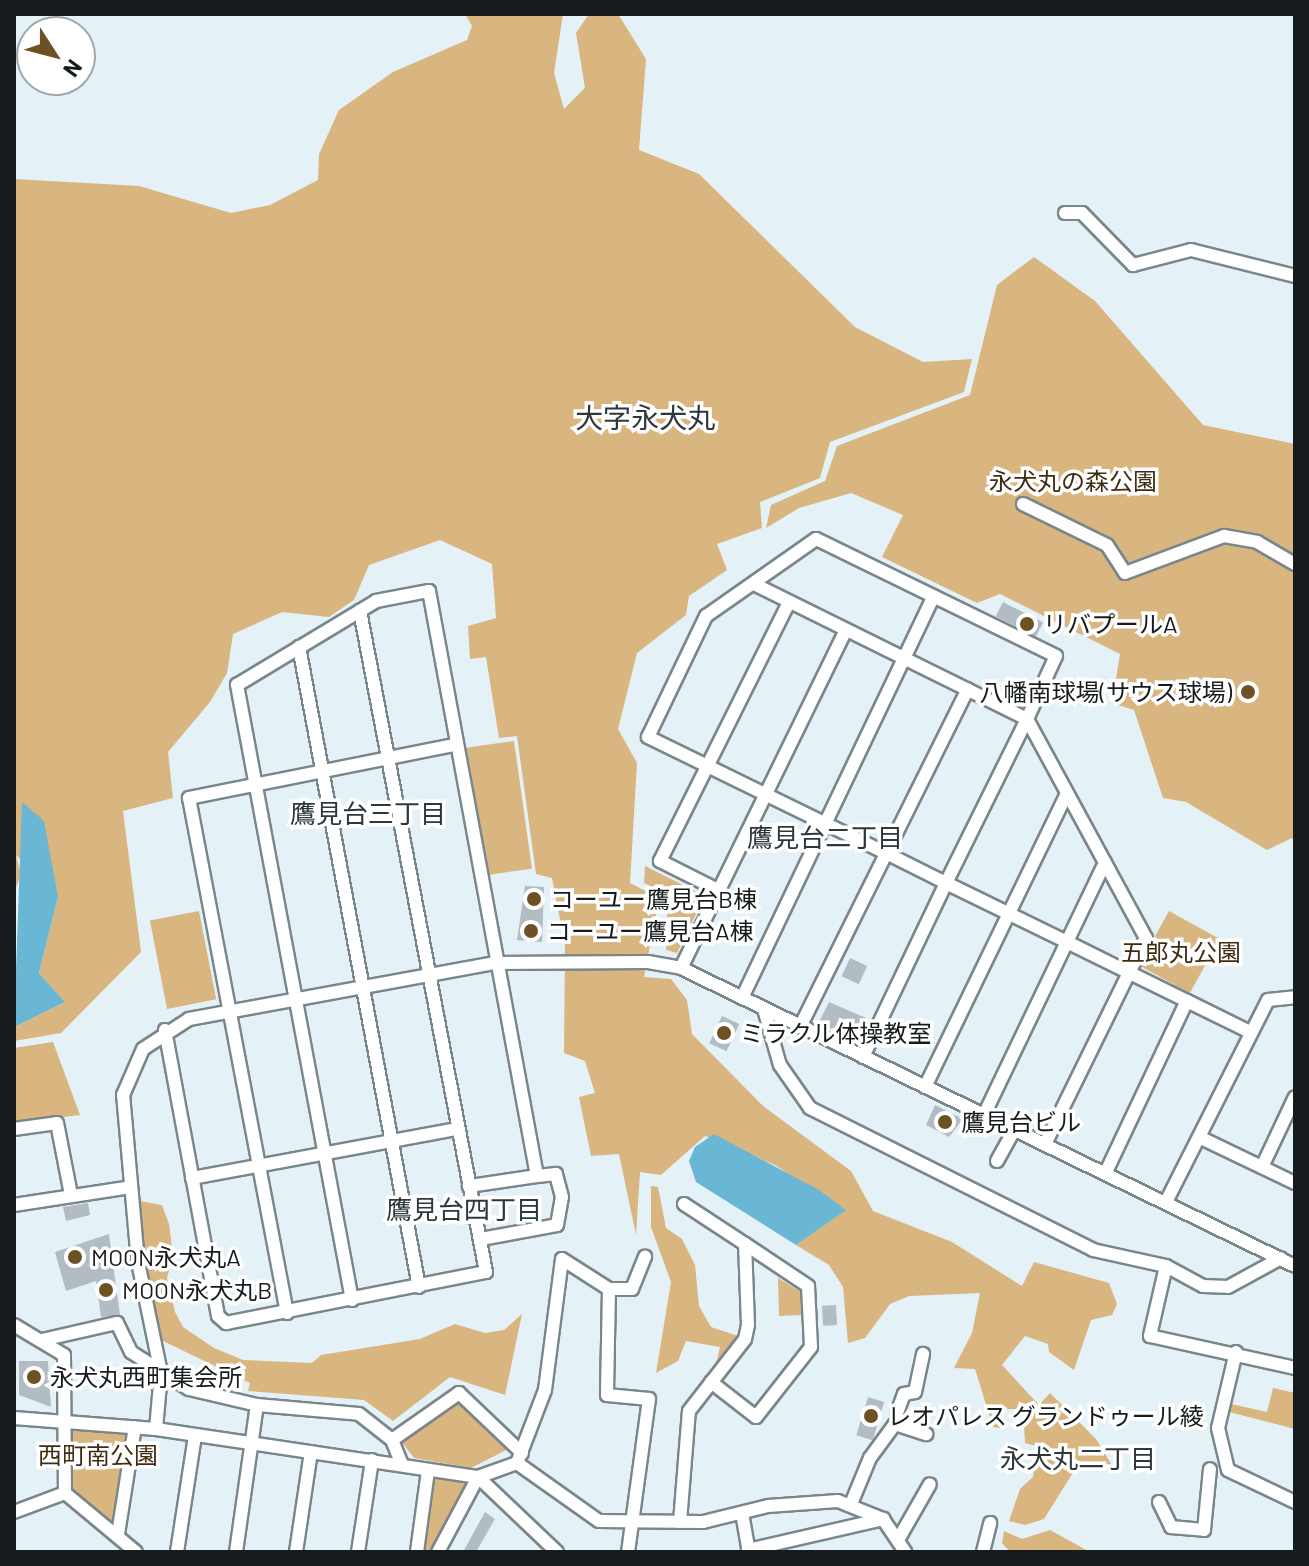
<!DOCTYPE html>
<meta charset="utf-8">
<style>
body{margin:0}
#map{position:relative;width:1309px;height:1566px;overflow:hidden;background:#e4f1f7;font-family:Barlow,"Noto Sans JP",sans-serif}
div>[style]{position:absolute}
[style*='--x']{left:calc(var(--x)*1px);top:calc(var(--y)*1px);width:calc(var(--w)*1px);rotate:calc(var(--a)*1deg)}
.green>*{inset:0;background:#d9b580;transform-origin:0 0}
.water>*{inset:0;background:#69b6d5}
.building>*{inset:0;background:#b1bdc3;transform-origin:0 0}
.roads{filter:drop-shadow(2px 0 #7a868b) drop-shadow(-2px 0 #7a868b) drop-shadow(0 2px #7a868b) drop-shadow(0 -2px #7a868b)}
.minor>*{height:12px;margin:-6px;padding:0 6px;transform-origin:6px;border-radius:6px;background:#fff}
.dots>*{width:22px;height:22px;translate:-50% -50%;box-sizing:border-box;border:4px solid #fff;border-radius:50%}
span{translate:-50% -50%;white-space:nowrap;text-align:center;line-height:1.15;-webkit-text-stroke:7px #fff;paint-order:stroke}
.park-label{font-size:24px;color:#3e2d13}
.poi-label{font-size:24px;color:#161b1d}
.left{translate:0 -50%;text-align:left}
.right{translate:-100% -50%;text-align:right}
.neighbourhood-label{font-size:26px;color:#2d383c}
.quarter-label{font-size:28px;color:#2d383c}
.frame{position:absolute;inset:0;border:16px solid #161b1d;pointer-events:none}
.north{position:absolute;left:16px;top:16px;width:80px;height:80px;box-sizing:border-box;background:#fff;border:2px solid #a2a4a5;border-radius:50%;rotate:126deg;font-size:22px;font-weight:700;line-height:32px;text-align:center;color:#161b1d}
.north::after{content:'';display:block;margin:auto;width:28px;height:36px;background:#6d5023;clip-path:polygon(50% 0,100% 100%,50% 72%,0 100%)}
</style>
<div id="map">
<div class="green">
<div style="clip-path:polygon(465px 14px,563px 14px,554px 73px,564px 109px,585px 88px,576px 33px,589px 14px,618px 14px,646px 59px,639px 150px,699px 174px,855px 327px,923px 362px,972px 359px,964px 392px,830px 442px,820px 478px,760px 502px,762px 528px,717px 544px,727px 570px,689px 596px,686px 615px,637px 653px,618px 729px,637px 763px,630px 883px,659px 898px,644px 977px,671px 979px,687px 1000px,692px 1034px,763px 1106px,851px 1171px,873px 1211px,952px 1242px,1022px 1286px,1034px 1262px,1109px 1283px,1117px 1304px,1112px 1315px,1091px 1320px,1074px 1370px,1049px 1352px,1048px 1344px,1025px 1336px,1002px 1365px,1039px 1405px,1050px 1393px,1096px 1439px,1113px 1467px,1074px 1471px,1044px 1519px,1025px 1525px,1009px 1521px,1020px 1489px,1033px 1477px,1036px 1446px,1025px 1443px,1023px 1409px,1001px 1409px,1000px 1428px,993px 1427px,975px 1369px,954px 1368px,972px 1333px,980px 1293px,909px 1296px,890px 1304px,865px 1338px,848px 1343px,843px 1287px,829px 1265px,796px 1245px,845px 1210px,775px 1165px,705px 1136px,661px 1175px,640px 1172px,636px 1235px,619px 1154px,591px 1156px,579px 1097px,595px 1093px,585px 1061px,564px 1053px,565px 946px,552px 878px,536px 874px,517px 736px,499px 738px,486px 657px,470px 659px,468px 626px,496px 618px,492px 564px,440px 540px,369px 565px,354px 600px,329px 617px,282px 612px,233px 634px,227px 673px,210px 702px,168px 752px,173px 798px,123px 811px,141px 952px,61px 1033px,14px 1041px,14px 1027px,65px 1002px,39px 973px,58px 897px,16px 855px,21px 874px,14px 893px,14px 179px,139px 186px,231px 213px,270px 205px,318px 180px,319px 154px,339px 110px,393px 72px,467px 40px,472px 26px)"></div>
<div style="clip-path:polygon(1034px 257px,1095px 301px,1203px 425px,1295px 444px,1295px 843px,1292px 838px,1267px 850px,1186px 802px,1163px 798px,1134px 710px,1112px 703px,1120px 654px,1000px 594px,977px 603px,882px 557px,903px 515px,851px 493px,799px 508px,766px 528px,771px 505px,825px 481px,837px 446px,970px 395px,997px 285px)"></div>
<div style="left:514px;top:741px;width:129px;height:50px;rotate:82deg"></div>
<div style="clip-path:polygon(645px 866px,705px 896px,677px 953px,666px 950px,668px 895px,644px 883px)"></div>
<div style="left:199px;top:911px;width:90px;height:50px;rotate:79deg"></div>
<div style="left:1169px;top:911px;width:58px;height:62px;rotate:29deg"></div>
<div style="clip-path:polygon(53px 1042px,80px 1115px,14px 1123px,14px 1048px)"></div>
<div style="clip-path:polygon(651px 1186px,658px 1187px,666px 1228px,682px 1239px,695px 1265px,699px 1306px,711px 1327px,738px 1336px,716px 1364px,720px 1347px,686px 1341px,678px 1361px,656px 1373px,671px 1282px,651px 1227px)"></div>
<div style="clip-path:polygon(140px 1201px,162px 1205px,169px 1224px,173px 1255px,167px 1278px,175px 1312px,183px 1327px,214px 1348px,243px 1360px,312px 1363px,321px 1355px,420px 1339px,455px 1324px,485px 1333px,504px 1330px,522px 1314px,505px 1395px,450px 1377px,393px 1421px,364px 1400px,248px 1391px,250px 1383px,161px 1340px,147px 1280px)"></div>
<div style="clip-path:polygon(778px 1278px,801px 1292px,802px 1315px,779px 1316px)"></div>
<div style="clip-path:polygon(1273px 1388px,1295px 1393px,1295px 1429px,1229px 1412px,1231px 1404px,1267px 1412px)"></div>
<div style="clip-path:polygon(457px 1400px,508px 1449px,471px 1468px,414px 1458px,401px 1441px)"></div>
<div style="clip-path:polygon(71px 1424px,129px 1431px,113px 1526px,69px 1493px)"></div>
<div style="clip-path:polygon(434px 1477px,472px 1481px,431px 1552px,423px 1552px)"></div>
<div style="clip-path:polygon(1050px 1530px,1090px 1552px,1010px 1552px,1002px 1543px,1004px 1531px,1022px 1539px)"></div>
</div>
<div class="water">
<div style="clip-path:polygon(22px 802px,44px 821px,58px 897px,39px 973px,65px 1002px,14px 1027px)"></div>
<div style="clip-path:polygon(714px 1134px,819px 1190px,846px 1210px,796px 1245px,696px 1182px,689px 1161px,695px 1147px)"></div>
</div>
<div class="building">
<div style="left:1003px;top:602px;width:45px;height:16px;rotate:27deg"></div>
<div style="clip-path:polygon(525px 886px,544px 887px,542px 942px,517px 940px)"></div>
<div style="left:850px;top:958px;width:19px;height:20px;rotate:25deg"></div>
<div style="clip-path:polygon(829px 1002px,871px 1020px,866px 1031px,840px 1018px,834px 1030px,819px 1022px)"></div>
<div style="left:722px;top:1016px;width:19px;height:30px;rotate:25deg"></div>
<div style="clip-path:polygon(935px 1105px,963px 1119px,949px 1137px,926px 1125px)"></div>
<div style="clip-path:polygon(88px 1203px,90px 1215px,66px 1221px,63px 1207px)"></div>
<div style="clip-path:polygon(109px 1234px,120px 1315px,101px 1317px,96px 1281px,66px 1291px,55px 1252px)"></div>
<div style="left:836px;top:1305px;width:20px;height:14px;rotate:87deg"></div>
<div style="clip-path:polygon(19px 1361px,48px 1361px,51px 1407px,19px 1395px)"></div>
<div style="left:868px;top:1397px;width:17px;height:40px;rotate:17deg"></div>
<div style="clip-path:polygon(485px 1512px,495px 1519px,476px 1552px,463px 1552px)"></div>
</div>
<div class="roads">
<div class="minor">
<div style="--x:1065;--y:213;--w:17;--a:0"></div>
<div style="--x:1082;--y:213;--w:73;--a:45.6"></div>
<div style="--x:1133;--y:265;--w:60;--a:-14.5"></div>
<div style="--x:1191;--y:250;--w:107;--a:14"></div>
<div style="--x:1023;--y:504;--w:93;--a:26"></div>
<div style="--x:1107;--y:545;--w:33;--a:57"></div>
<div style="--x:1125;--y:573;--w:106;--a:-20.5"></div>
<div style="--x:1224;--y:536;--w:34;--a:10"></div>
<div style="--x:1257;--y:542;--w:44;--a:30.1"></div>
<div style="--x:754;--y:584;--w:305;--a:26.3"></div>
<div style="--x:1027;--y:719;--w:249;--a:61.5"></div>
<div style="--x:1146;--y:938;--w:229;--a:116.1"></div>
<div style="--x:299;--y:647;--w:651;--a:79.38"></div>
<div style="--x:718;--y:890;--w:65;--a:-153.4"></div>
<div style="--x:660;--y:861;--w:289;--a:-63.5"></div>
<div style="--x:681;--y:968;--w:376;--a:-64"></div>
<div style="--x:742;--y:998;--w:445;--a:-64.5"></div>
<div style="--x:764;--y:1009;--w:58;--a:74.1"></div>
<div style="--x:780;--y:1065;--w:52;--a:55.1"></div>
<div style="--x:810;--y:1108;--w:317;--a:26.6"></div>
<div style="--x:1093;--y:1250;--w:75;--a:12.4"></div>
<div style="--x:1166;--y:1266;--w:42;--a:28.4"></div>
<div style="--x:1203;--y:1286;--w:25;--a:2"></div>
<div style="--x:1228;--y:1287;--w:60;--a:-28.7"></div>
<div style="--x:800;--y:1027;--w:377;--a:-63.6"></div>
<div style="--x:165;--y:1030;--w:291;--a:79.5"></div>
<div style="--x:218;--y:1316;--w:11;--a:41"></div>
<div style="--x:226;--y:1323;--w:265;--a:-11.1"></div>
<div style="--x:486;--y:1272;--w:673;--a:-100.79"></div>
<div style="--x:863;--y:1057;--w:193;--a:-64.5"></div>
<div style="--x:946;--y:883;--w:183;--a:-63.7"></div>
<div style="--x:1027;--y:719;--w:69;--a:-65.3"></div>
<div style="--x:1056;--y:656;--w:267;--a:-154"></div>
<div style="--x:816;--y:539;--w:134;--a:145"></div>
<div style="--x:706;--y:616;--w:134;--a:115.6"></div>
<div style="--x:648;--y:737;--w:265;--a:26"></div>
<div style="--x:886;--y:853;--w:67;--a:26.6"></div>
<div style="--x:946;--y:883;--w:135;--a:26"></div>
<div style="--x:1067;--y:942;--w:68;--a:26.2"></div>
<div style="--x:1128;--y:972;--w:66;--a:26.2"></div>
<div style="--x:1187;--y:1001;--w:70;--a:26.2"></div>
<div style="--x:925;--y:1087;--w:326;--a:-64.2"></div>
<div style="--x:984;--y:1115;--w:280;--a:-64.4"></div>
<div style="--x:14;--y:1129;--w:43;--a:-7.9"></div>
<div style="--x:57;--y:1123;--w:73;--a:79"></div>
<div style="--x:1199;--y:1137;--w:106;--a:25.6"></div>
<div style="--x:997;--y:1161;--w:37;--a:-61"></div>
<div style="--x:1262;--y:1167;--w:77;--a:-64.8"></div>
<div style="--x:1106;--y:1172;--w:189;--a:-64.7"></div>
<div style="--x:192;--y:1178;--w:269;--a:-10.5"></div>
<div style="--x:1166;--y:1202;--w:226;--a:-63.2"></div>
<div style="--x:1268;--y:1000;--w:27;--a:-6"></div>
<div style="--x:14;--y:1205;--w:118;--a:-8.7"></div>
<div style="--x:481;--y:1239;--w:77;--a:-10.4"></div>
<div style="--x:557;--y:1225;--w:28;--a:-80"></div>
<div style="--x:562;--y:1197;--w:24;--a:-105"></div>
<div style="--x:556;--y:1174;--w:19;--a:174"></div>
<div style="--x:1166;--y:1266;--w:72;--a:102.9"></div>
<div style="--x:1150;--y:1336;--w:148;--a:12.4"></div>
<div style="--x:609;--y:1289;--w:23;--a:0"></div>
<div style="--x:632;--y:1289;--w:35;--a:-68"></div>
<div style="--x:352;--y:1300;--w:626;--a:-100.59"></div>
<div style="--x:237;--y:685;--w:162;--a:-31.1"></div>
<div style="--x:376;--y:601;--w:54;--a:-10.7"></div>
<div style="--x:429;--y:591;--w:595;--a:79.54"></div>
<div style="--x:537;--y:1176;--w:69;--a:171.6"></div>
<div style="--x:287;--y:1313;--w:524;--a:-100.77"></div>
<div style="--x:189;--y:798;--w:271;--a:-11.3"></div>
<div style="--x:14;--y:1325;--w:58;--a:31"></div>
<div style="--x:64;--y:1355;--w:138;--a:89.6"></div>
<div style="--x:42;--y:1340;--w:77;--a:-12.8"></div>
<div style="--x:117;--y:1323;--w:32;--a:64"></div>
<div style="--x:131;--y:1352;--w:69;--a:32.5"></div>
<div style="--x:189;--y:1389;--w:70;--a:13.2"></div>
<div style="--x:257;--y:1405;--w:102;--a:5"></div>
<div style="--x:359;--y:1414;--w:42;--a:38.2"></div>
<div style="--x:392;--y:1440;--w:24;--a:68"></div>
<div style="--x:1236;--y:1352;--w:78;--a:103.3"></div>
<div style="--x:1218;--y:1428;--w:43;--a:76.6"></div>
<div style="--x:1228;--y:1470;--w:74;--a:25.5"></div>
<div style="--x:711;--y:1382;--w:57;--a:37.9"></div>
<div style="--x:756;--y:1417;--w:89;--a:-51.8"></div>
<div style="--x:811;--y:1347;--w:61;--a:-92.8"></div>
<div style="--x:808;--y:1286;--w:76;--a:-146.3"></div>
<div style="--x:897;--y:1413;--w:20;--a:-70"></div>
<div style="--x:904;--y:1394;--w:11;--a:-10"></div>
<div style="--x:915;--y:1392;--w:39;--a:-78"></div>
<div style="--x:14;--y:1418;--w:142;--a:4.4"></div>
<div style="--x:156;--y:1429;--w:326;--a:8.5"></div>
<div style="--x:478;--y:1477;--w:109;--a:43.5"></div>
<div style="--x:156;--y:1429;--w:56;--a:-84.9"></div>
<div style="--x:161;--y:1373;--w:113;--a:-101.7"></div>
<div style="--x:138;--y:1262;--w:168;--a:-95.1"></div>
<div style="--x:123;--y:1095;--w:50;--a:-66.5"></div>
<div style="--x:143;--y:1049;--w:55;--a:-33.1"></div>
<div style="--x:189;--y:1019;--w:310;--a:-10.4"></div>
<div style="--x:494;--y:963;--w:154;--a:-0.4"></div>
<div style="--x:648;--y:962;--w:34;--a:10"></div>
<div style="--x:681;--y:968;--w:682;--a:25.89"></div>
<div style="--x:392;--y:1440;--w:82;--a:-35"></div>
<div style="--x:459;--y:1393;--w:87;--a:43.6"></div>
<div style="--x:517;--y:1463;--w:78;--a:-69"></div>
<div style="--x:545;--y:1390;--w:132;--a:-82.6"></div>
<div style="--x:562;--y:1259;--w:56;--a:32.6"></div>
<div style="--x:609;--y:1289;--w:106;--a:91.1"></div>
<div style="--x:607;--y:1395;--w:42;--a:5.4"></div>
<div style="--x:649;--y:1399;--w:154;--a:97.8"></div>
<div style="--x:65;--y:1493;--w:92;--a:39.7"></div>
<div style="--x:1159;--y:1502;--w:28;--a:64"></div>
<div style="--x:1171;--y:1527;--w:33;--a:5"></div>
<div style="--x:1204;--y:1530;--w:61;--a:-84.4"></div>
<div style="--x:851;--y:1504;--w:50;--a:-67.6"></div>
<div style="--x:870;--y:1458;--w:42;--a:-53.7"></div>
<div style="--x:895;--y:1424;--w:33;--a:18"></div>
<div style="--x:14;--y:1512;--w:54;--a:-20.4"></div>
<div style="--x:742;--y:1513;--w:40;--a:80"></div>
<div style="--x:680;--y:1522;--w:111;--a:-85.4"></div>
<div style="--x:689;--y:1411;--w:91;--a:-52.1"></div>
<div style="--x:745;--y:1339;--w:14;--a:-78"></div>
<div style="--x:748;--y:1325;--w:81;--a:-92.1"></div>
<div style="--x:745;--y:1244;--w:73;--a:-146.7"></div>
<div style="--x:118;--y:1534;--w:108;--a:-81"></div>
<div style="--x:898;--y:1540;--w:64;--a:-60.3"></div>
<div style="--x:748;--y:1550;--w:139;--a:-12.9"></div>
<div style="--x:177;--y:1552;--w:117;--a:-81.2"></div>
<div style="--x:236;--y:1552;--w:148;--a:-81.9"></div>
<div style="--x:296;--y:1552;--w:101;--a:-81.5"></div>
<div style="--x:358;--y:1552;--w:93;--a:-81.3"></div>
<div style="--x:417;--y:1552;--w:82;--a:-82.3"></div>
<div style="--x:438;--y:1552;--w:85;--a:-61.9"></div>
<div style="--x:478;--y:1477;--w:41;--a:-19.7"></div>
<div style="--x:517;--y:1463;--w:100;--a:35.3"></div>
<div style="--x:599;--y:1521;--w:104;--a:0.6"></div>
<div style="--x:703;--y:1522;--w:67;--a:-13.8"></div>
<div style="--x:768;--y:1506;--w:70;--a:-4.1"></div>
<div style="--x:838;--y:1501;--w:48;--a:21.8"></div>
<div style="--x:883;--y:1519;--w:40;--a:56"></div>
<div style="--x:983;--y:1552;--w:30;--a:-76"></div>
</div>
</div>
<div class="dots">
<div style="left:1027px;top:624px;background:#6d5023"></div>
<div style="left:1248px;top:692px;background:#6d5023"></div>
<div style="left:534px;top:899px;background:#6d5023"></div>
<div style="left:531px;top:931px;background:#6d5023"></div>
<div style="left:724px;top:1033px;background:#6d5023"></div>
<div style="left:945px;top:1122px;background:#6d5023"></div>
<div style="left:75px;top:1257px;background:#6d5023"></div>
<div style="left:106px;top:1290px;background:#6d5023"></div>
<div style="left:34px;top:1377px;background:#6d5023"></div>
<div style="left:871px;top:1416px;background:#6d5023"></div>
</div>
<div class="park-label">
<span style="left:1073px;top:481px">永犬丸の森公園</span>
<span style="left:1181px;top:952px">五郎丸公園</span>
<span style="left:98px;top:1455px">西町南公園</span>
</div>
<div class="poi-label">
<span class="left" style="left:1043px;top:624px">リバプールA</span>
<span class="right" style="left:1232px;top:692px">八幡南球場(サウス球場)</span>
<span class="left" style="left:550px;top:899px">コーユー鷹見台B棟</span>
<span class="left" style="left:547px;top:931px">コーユー鷹見台A棟</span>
<span class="left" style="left:740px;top:1033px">ミラクル体操教室</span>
<span class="left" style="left:961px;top:1122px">鷹見台ビル</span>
<span class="left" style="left:91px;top:1257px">MOON永犬丸A</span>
<span class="left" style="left:122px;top:1290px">MOON永犬丸B</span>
<span class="left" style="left:50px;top:1377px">永犬丸西町集会所</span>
<span class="left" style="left:887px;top:1416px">レオパレス グランドゥール綾</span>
</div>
<div class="neighbourhood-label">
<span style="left:368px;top:813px">鷹見台三丁目</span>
<span style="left:825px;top:837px">鷹見台二丁目</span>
<span style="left:464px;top:1209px">鷹見台四丁目</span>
<span style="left:1078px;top:1458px">永犬丸二丁目</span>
</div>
<div class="quarter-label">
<span style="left:645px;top:417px">大字永犬丸</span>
</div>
<div class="frame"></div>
<div class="north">N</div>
</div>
